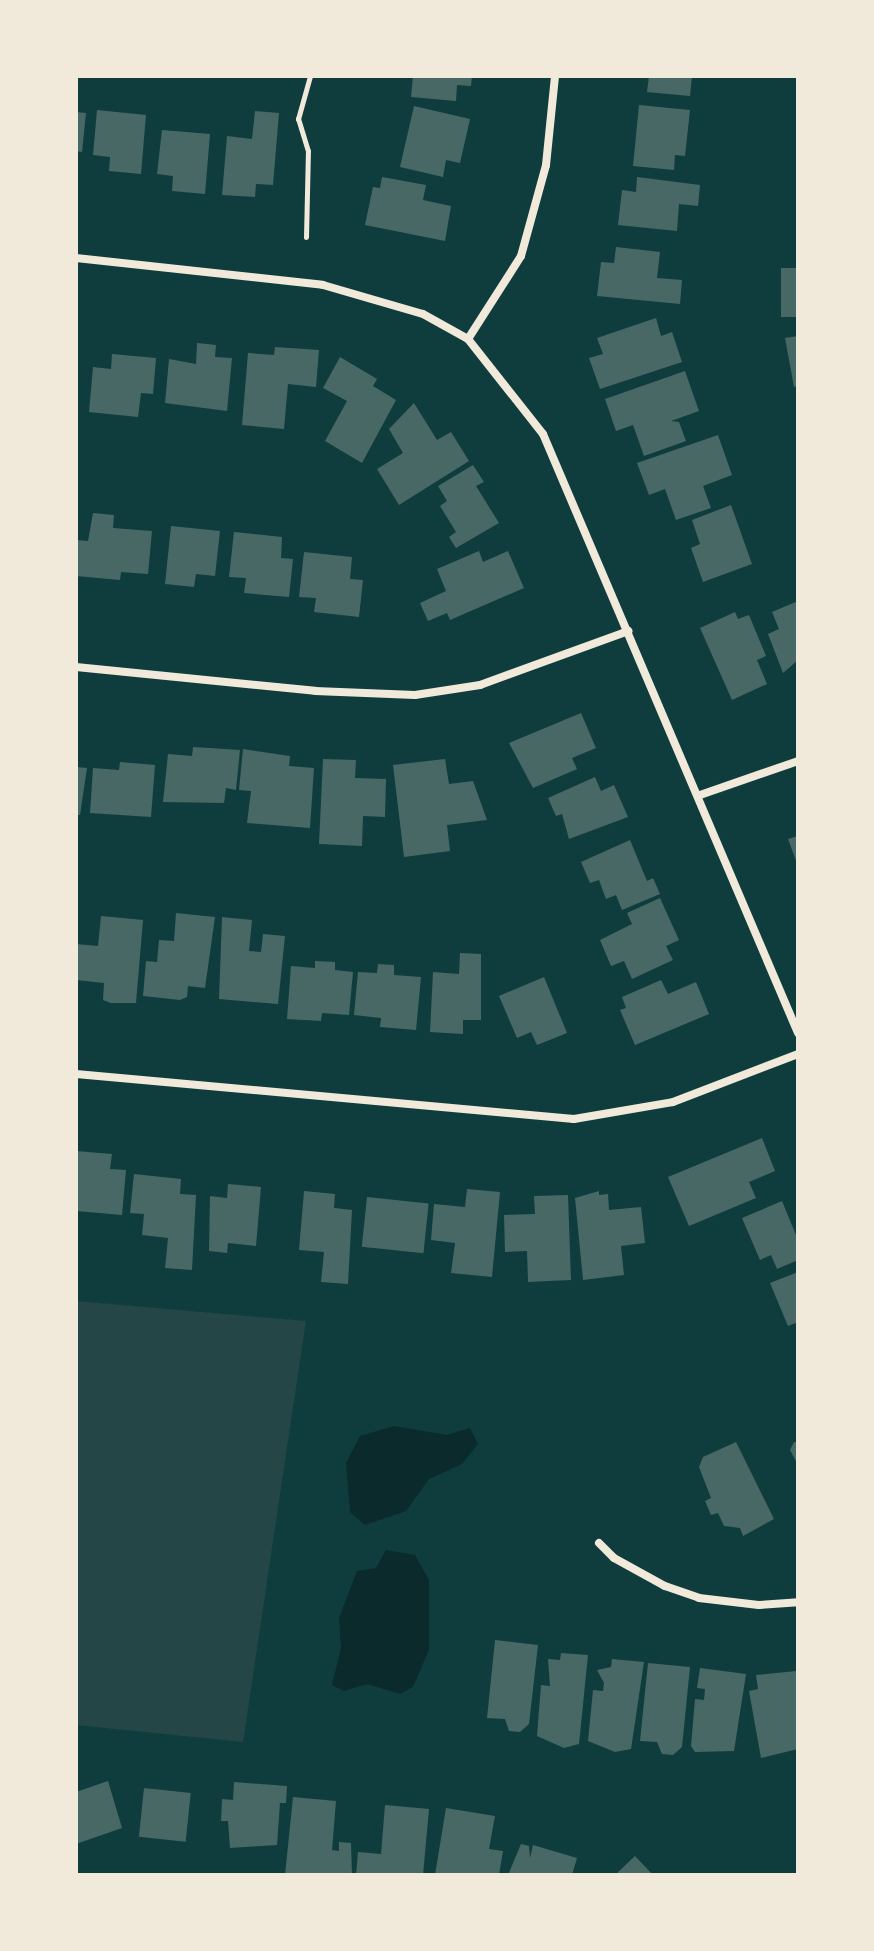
<!DOCTYPE html>
<style>
body{margin:0}
#map{position:relative;width:874px;height:1951px;overflow:hidden;background:#0f3d3e;font-family:"Nunito Sans",sans-serif}
div>[style]{position:absolute}
[style*='--x']{left:calc(var(--x)*1px);top:calc(var(--y)*1px);width:calc(var(--w)*1px);rotate:calc(var(--a)*1deg)}
.green>*{inset:0;background:#244646}
.water>*{inset:0;background:#0a2a2b}
.building>*{inset:0;background:#486865;transform-origin:0 0}
.path>*{height:5px;margin:-2.5px;padding:0 2.5px;transform-origin:2.5px;border-radius:2.5px;background:#f1e9da}
.minor>*{height:8px;margin:-4px;padding:0 4px;transform-origin:4px;border-radius:4px;background:#f1e9da}
span{translate:-50% -50%;white-space:nowrap;text-align:center;line-height:1.15;-webkit-text-stroke:6px #f1e9da;paint-order:stroke}
.frame{position:absolute;inset:0;border:78px solid #f1e9da;pointer-events:none}
</style>
<div id="map">
<div class="green">
<div style="clip-path:polygon(76px 1301px,306px 1321px,243px 1742px,76px 1725px)"></div>
</div>
<div class="water">
<div style="clip-path:polygon(394px 1426px,447px 1435px,470px 1428px,478px 1444px,462px 1464px,429px 1479px,406px 1511px,365px 1525px,350px 1512px,346px 1463px,360px 1436px)"></div>
<div style="clip-path:polygon(386px 1550px,415px 1555px,429px 1580px,429px 1650px,413px 1687px,400px 1694px,367px 1684px,344px 1691px,332px 1685px,341px 1648px,339px 1618px,357px 1571px,376px 1568px)"></div>
</div>
<div class="building">
<div style="clip-path:polygon(413px 76px,472px 76px,471px 86px,457px 85px,456px 101px,411px 97px)"></div>
<div style="clip-path:polygon(649px 76px,692px 76px,690px 96px,647px 92px)"></div>
<div style="clip-path:polygon(639px 105px,690px 110px,685px 156px,675px 155px,674px 170px,633px 166px)"></div>
<div style="clip-path:polygon(414px 106px,470px 119px,460px 163px,446px 160px,443px 177px,400px 167px)"></div>
<div style="clip-path:polygon(97px 110px,146px 115px,141px 174px,109px 171px,110px 157px,93px 155px)"></div>
<div style="clip-path:polygon(255px 111px,279px 113px,273px 185px,256px 184px,255px 197px,222px 195px,227px 136px,252px 139px)"></div>
<div style="clip-path:polygon(76px 112px,86px 113px,82px 152px,76px 151px)"></div>
<div style="clip-path:polygon(162px 130px,210px 134px,205px 194px,172px 191px,173px 176px,157px 174px)"></div>
<div style="clip-path:polygon(382px 177px,426px 185px,423px 200px,451px 206px,445px 241px,365px 225px,373px 187px,380px 188px)"></div>
<div style="clip-path:polygon(637px 177px,700px 185px,698px 206px,679px 204px,677px 231px,618px 225px,622px 190px,636px 192px)"></div>
<div style="clip-path:polygon(616px 247px,660px 252px,657px 278px,682px 280px,680px 304px,597px 296px,601px 262px,614px 263px)"></div>
<div style="left:781px;top:268px;width:17px;height:49px"></div>
<div style="clip-path:polygon(656px 318px,661px 336px,672px 332px,682px 362px,600px 389px,589px 358px,603px 354px,597px 338px)"></div>
<div style="clip-path:polygon(798px 336px,798px 386px,794px 387px,785px 338px)"></div>
<div style="clip-path:polygon(197px 343px,216px 345px,215px 357px,232px 358px,227px 411px,165px 403px,169px 359px,196px 364px)"></div>
<div style="clip-path:polygon(275px 347px,319px 350px,316px 387px,288px 384px,284px 429px,242px 425px,248px 353px,274px 355px)"></div>
<div style="clip-path:polygon(112px 354px,156px 358px,153px 394px,141px 393px,138px 417px,89px 412px,93px 367px,111px 369px)"></div>
<div style="clip-path:polygon(340px 357px,377px 379px,373px 386px,396px 400px,362px 463px,325px 441px,347px 401px,323px 388px)"></div>
<div style="clip-path:polygon(685px 371px,699px 411px,671px 421px,679px 422px,686px 441px,644px 456px,633px 425px,616px 431px,605px 399px)"></div>
<div style="clip-path:polygon(414px 403px,437px 440px,451px 432px,469px 461px,399px 505px,377px 469px,403px 453px,389px 429px)"></div>
<div style="clip-path:polygon(718px 435px,732px 475px,703px 486px,711px 508px,676px 520px,665px 489px,649px 495px,637px 463px)"></div>
<div style="clip-path:polygon(473px 465px,484px 482px,476px 486px,499px 523px,456px 548px,449px 537px,456px 532px,440px 506px,447px 501px,438px 486px)"></div>
<div style="clip-path:polygon(731px 505px,752px 564px,703px 582px,691px 548px,700px 544px,692px 520px)"></div>
<div style="clip-path:polygon(93px 513px,114px 515px,113px 528px,152px 531px,148px 574px,121px 572px,120px 580px,76px 576px,76px 540px,88px 541px)"></div>
<div style="clip-path:polygon(171px 526px,220px 531px,215px 576px,196px 574px,194px 587px,165px 584px)"></div>
<div style="clip-path:polygon(234px 532px,282px 537px,281px 558px,293px 559px,289px 597px,244px 593px,246px 578px,229px 577px)"></div>
<div style="clip-path:polygon(479px 551px,483px 562px,508px 551px,524px 588px,450px 620px,447px 613px,428px 621px,420px 603px,446px 591px,437px 569px)"></div>
<div style="clip-path:polygon(304px 552px,352px 557px,350px 579px,363px 580px,359px 617px,314px 612px,316px 598px,299px 597px)"></div>
<div style="clip-path:polygon(798px 601px,798px 660px,783px 673px,768px 634px,779px 629px,772px 612px)"></div>
<div style="clip-path:polygon(735px 612px,738px 619px,749px 615px,766px 656px,757px 660px,767px 684px,732px 700px,700px 628px)"></div>
<div style="clip-path:polygon(581px 713px,596px 748px,572px 758px,577px 769px,533px 788px,509px 743px)"></div>
<div style="clip-path:polygon(193px 747px,240px 750px,236px 790px,226px 788px,224px 803px,163px 802px,168px 754px,192px 756px)"></div>
<div style="clip-path:polygon(243px 749px,290px 756px,289px 766px,314px 768px,310px 828px,247px 823px,251px 791px,239px 790px)"></div>
<div style="clip-path:polygon(323px 759px,356px 760px,355px 778px,386px 779px,385px 817px,363px 816px,362px 846px,319px 844px)"></div>
<div style="clip-path:polygon(445px 759px,449px 784px,473px 781px,487px 820px,447px 825px,450px 851px,404px 857px,393px 765px)"></div>
<div style="clip-path:polygon(120px 762px,155px 765px,151px 817px,90px 813px,93px 768px,119px 770px)"></div>
<div style="clip-path:polygon(76px 767px,87px 768px,80px 815px,76px 815px)"></div>
<div style="clip-path:polygon(595px 777px,601px 791px,614px 785px,628px 817px,569px 839px,562px 814px,556px 816px,548px 798px)"></div>
<div style="clip-path:polygon(798px 836px,798px 866px,788px 839px)"></div>
<div style="clip-path:polygon(630px 840px,647px 881px,653px 878px,660px 894px,622px 910px,616px 895px,606px 899px,599px 880px,590px 883px,581px 862px)"></div>
<div style="clip-path:polygon(660px 898px,679px 940px,666px 946px,673px 960px,632px 979px,624px 961px,611px 966px,600px 940px,632px 924px,627px 913px)"></div>
<div style="clip-path:polygon(176px 913px,215px 917px,205px 988px,188px 986px,187px 997px,180px 1000px,143px 996px,146px 961px,157px 962px,159px 940px,174px 941px)"></div>
<div style="clip-path:polygon(101px 916px,143px 920px,136px 1003px,111px 1003px,103px 1000px,104px 983px,76px 980px,76px 944px,98px 946px)"></div>
<div style="clip-path:polygon(222px 917px,252px 920px,249px 951px,261px 952px,263px 934px,285px 936px,278px 1004px,219px 999px)"></div>
<div style="clip-path:polygon(460px 953px,481px 954px,481px 1020px,463px 1020px,463px 1034px,430px 1032px,433px 972px,459px 974px)"></div>
<div style="clip-path:polygon(315px 961px,335px 962px,335px 970px,353px 972px,349px 1015px,322px 1013px,321px 1021px,287px 1019px,291px 966px,315px 968px)"></div>
<div style="clip-path:polygon(378px 964px,394px 965px,394px 975px,421px 977px,416px 1030px,380px 1027px,381px 1018px,354px 1015px,358px 972px,377px 973px)"></div>
<div style="clip-path:polygon(544px 977px,567px 1033px,537px 1045px,531px 1032px,517px 1038px,499px 996px)"></div>
<div style="clip-path:polygon(661px 980px,668px 994px,696px 982px,709px 1014px,635px 1045px,620px 1010px,626px 1008px,622px 997px)"></div>
<div style="clip-path:polygon(762px 1138px,775px 1171px,749px 1182px,756px 1198px,689px 1226px,668px 1177px)"></div>
<div style="clip-path:polygon(76px 1151px,112px 1154px,110px 1169px,126px 1170px,122px 1215px,76px 1211px)"></div>
<div style="clip-path:polygon(134px 1174px,181px 1179px,180px 1194px,196px 1195px,192px 1270px,165px 1268px,168px 1238px,142px 1235px,144px 1214px,130px 1213px)"></div>
<div style="clip-path:polygon(228px 1184px,261px 1187px,256px 1246px,228px 1243px,227px 1253px,209px 1251px,210px 1196px,227px 1198px)"></div>
<div style="clip-path:polygon(467px 1189px,500px 1192px,492px 1277px,451px 1273px,455px 1243px,431px 1240px,434px 1204px,465px 1207px)"></div>
<div style="clip-path:polygon(304px 1191px,335px 1194px,334px 1208px,352px 1210px,348px 1284px,321px 1282px,324px 1252px,299px 1250px)"></div>
<div style="clip-path:polygon(599px 1191px,599px 1195px,608px 1194px,609px 1210px,641px 1207px,645px 1243px,621px 1246px,624px 1275px,583px 1280px,575px 1198px)"></div>
<div style="clip-path:polygon(568px 1195px,571px 1280px,528px 1282px,527px 1251px,505px 1252px,504px 1215px,535px 1214px,534px 1196px)"></div>
<div style="left:367px;top:1197px;width:62px;height:50px;rotate:6deg"></div>
<div style="clip-path:polygon(782px 1201px,798px 1240px,798px 1260px,777px 1269px,771px 1255px,760px 1260px,742px 1218px)"></div>
<div style="clip-path:polygon(798px 1272px,798px 1322px,788px 1326px,770px 1283px)"></div>
<div style="clip-path:polygon(736px 1442px,774px 1519px,743px 1536px,740px 1528px,724px 1526px,718px 1513px,711px 1515px,705px 1501px,711px 1498px,699px 1467px,703px 1457px)"></div>
<div style="clip-path:polygon(794px 1442px,798px 1442px,798px 1465px,790px 1450px)"></div>
<div style="clip-path:polygon(495px 1640px,538px 1645px,529px 1724px,520px 1732px,509px 1731px,505px 1719px,487px 1718px)"></div>
<div style="clip-path:polygon(561px 1653px,588px 1655px,579px 1744px,564px 1748px,537px 1736px,541px 1685px,550px 1686px,548px 1659px,560px 1660px)"></div>
<div style="clip-path:polygon(612px 1659px,644px 1662px,631px 1749px,615px 1752px,588px 1741px,593px 1690px,603px 1691px,604px 1683px,597px 1670px,611px 1667px)"></div>
<div style="clip-path:polygon(648px 1663px,690px 1667px,682px 1747px,673px 1755px,662px 1754px,657px 1742px,640px 1741px)"></div>
<div style="clip-path:polygon(700px 1668px,746px 1674px,734px 1751px,695px 1752px,691px 1746px,695px 1699px,704px 1700px,705px 1689px,697px 1688px)"></div>
<div style="clip-path:polygon(796px 1671px,798px 1749px,761px 1758px,749px 1691px,758px 1689px,756px 1675px)"></div>
<div style="clip-path:polygon(108px 1781px,122px 1828px,76px 1844px,76px 1792px)"></div>
<div style="clip-path:polygon(234px 1782px,287px 1786px,286px 1803px,280px 1803px,277px 1845px,230px 1848px,228px 1821px,221px 1821px,222px 1799px,233px 1800px)"></div>
<div style="left:144px;top:1788px;width:47px;height:49px;rotate:6deg"></div>
<div style="clip-path:polygon(293px 1797px,336px 1801px,332px 1850px,339px 1851px,339px 1842px,351px 1843px,352px 1875px,285px 1875px)"></div>
<div style="clip-path:polygon(385px 1805px,429px 1809px,423px 1875px,356px 1875px,358px 1852px,381px 1854px)"></div>
<div style="clip-path:polygon(446px 1808px,495px 1816px,489px 1849px,503px 1851px,499px 1875px,435px 1875px)"></div>
<div style="clip-path:polygon(521px 1844px,529px 1846px,530px 1858px,533px 1845px,577px 1858px,572px 1875px,508px 1875px)"></div>
<div style="clip-path:polygon(635px 1856px,653px 1875px,615px 1875px)"></div>
</div>
<div class="path">
<div style="--x:306;--y:237;--w:86;--a:-88.7"></div>
<div style="--x:308;--y:151;--w:34;--a:-107"></div>
<div style="--x:298;--y:119;--w:45;--a:-74.4"></div>
</div>
<div class="minor">
<div style="--x:76;--y:258;--w:248;--a:6.2"></div>
<div style="--x:323;--y:285;--w:104;--a:16.2"></div>
<div style="--x:423;--y:314;--w:51;--a:29.1"></div>
<div style="--x:468;--y:339;--w:121;--a:51.7"></div>
<div style="--x:543;--y:434;--w:651;--a:66.94"></div>
<div style="--x:468;--y:339;--w:98;--a:-57.4"></div>
<div style="--x:521;--y:256;--w:94;--a:-74.6"></div>
<div style="--x:546;--y:165;--w:89;--a:-84.2"></div>
<div style="--x:76;--y:667;--w:240;--a:5.7"></div>
<div style="--x:315;--y:691;--w:100;--a:2.3"></div>
<div style="--x:415;--y:695;--w:66;--a:-8.7"></div>
<div style="--x:480;--y:685;--w:158;--a:-20"></div>
<div style="--x:700;--y:795;--w:104;--a:-19.1"></div>
<div style="--x:76;--y:1074;--w:500;--a:5.16"></div>
<div style="--x:574;--y:1119;--w:100;--a:-9.7"></div>
<div style="--x:673;--y:1102;--w:134;--a:-21"></div>
<div style="--x:599;--y:1543;--w:21;--a:45"></div>
<div style="--x:614;--y:1558;--w:58;--a:28.8"></div>
<div style="--x:665;--y:1586;--w:36;--a:19"></div>
<div style="--x:699;--y:1598;--w:60;--a:6.7"></div>
<div style="--x:759;--y:1605;--w:39;--a:-4"></div>
</div>
<div class="frame"></div>
</div>
